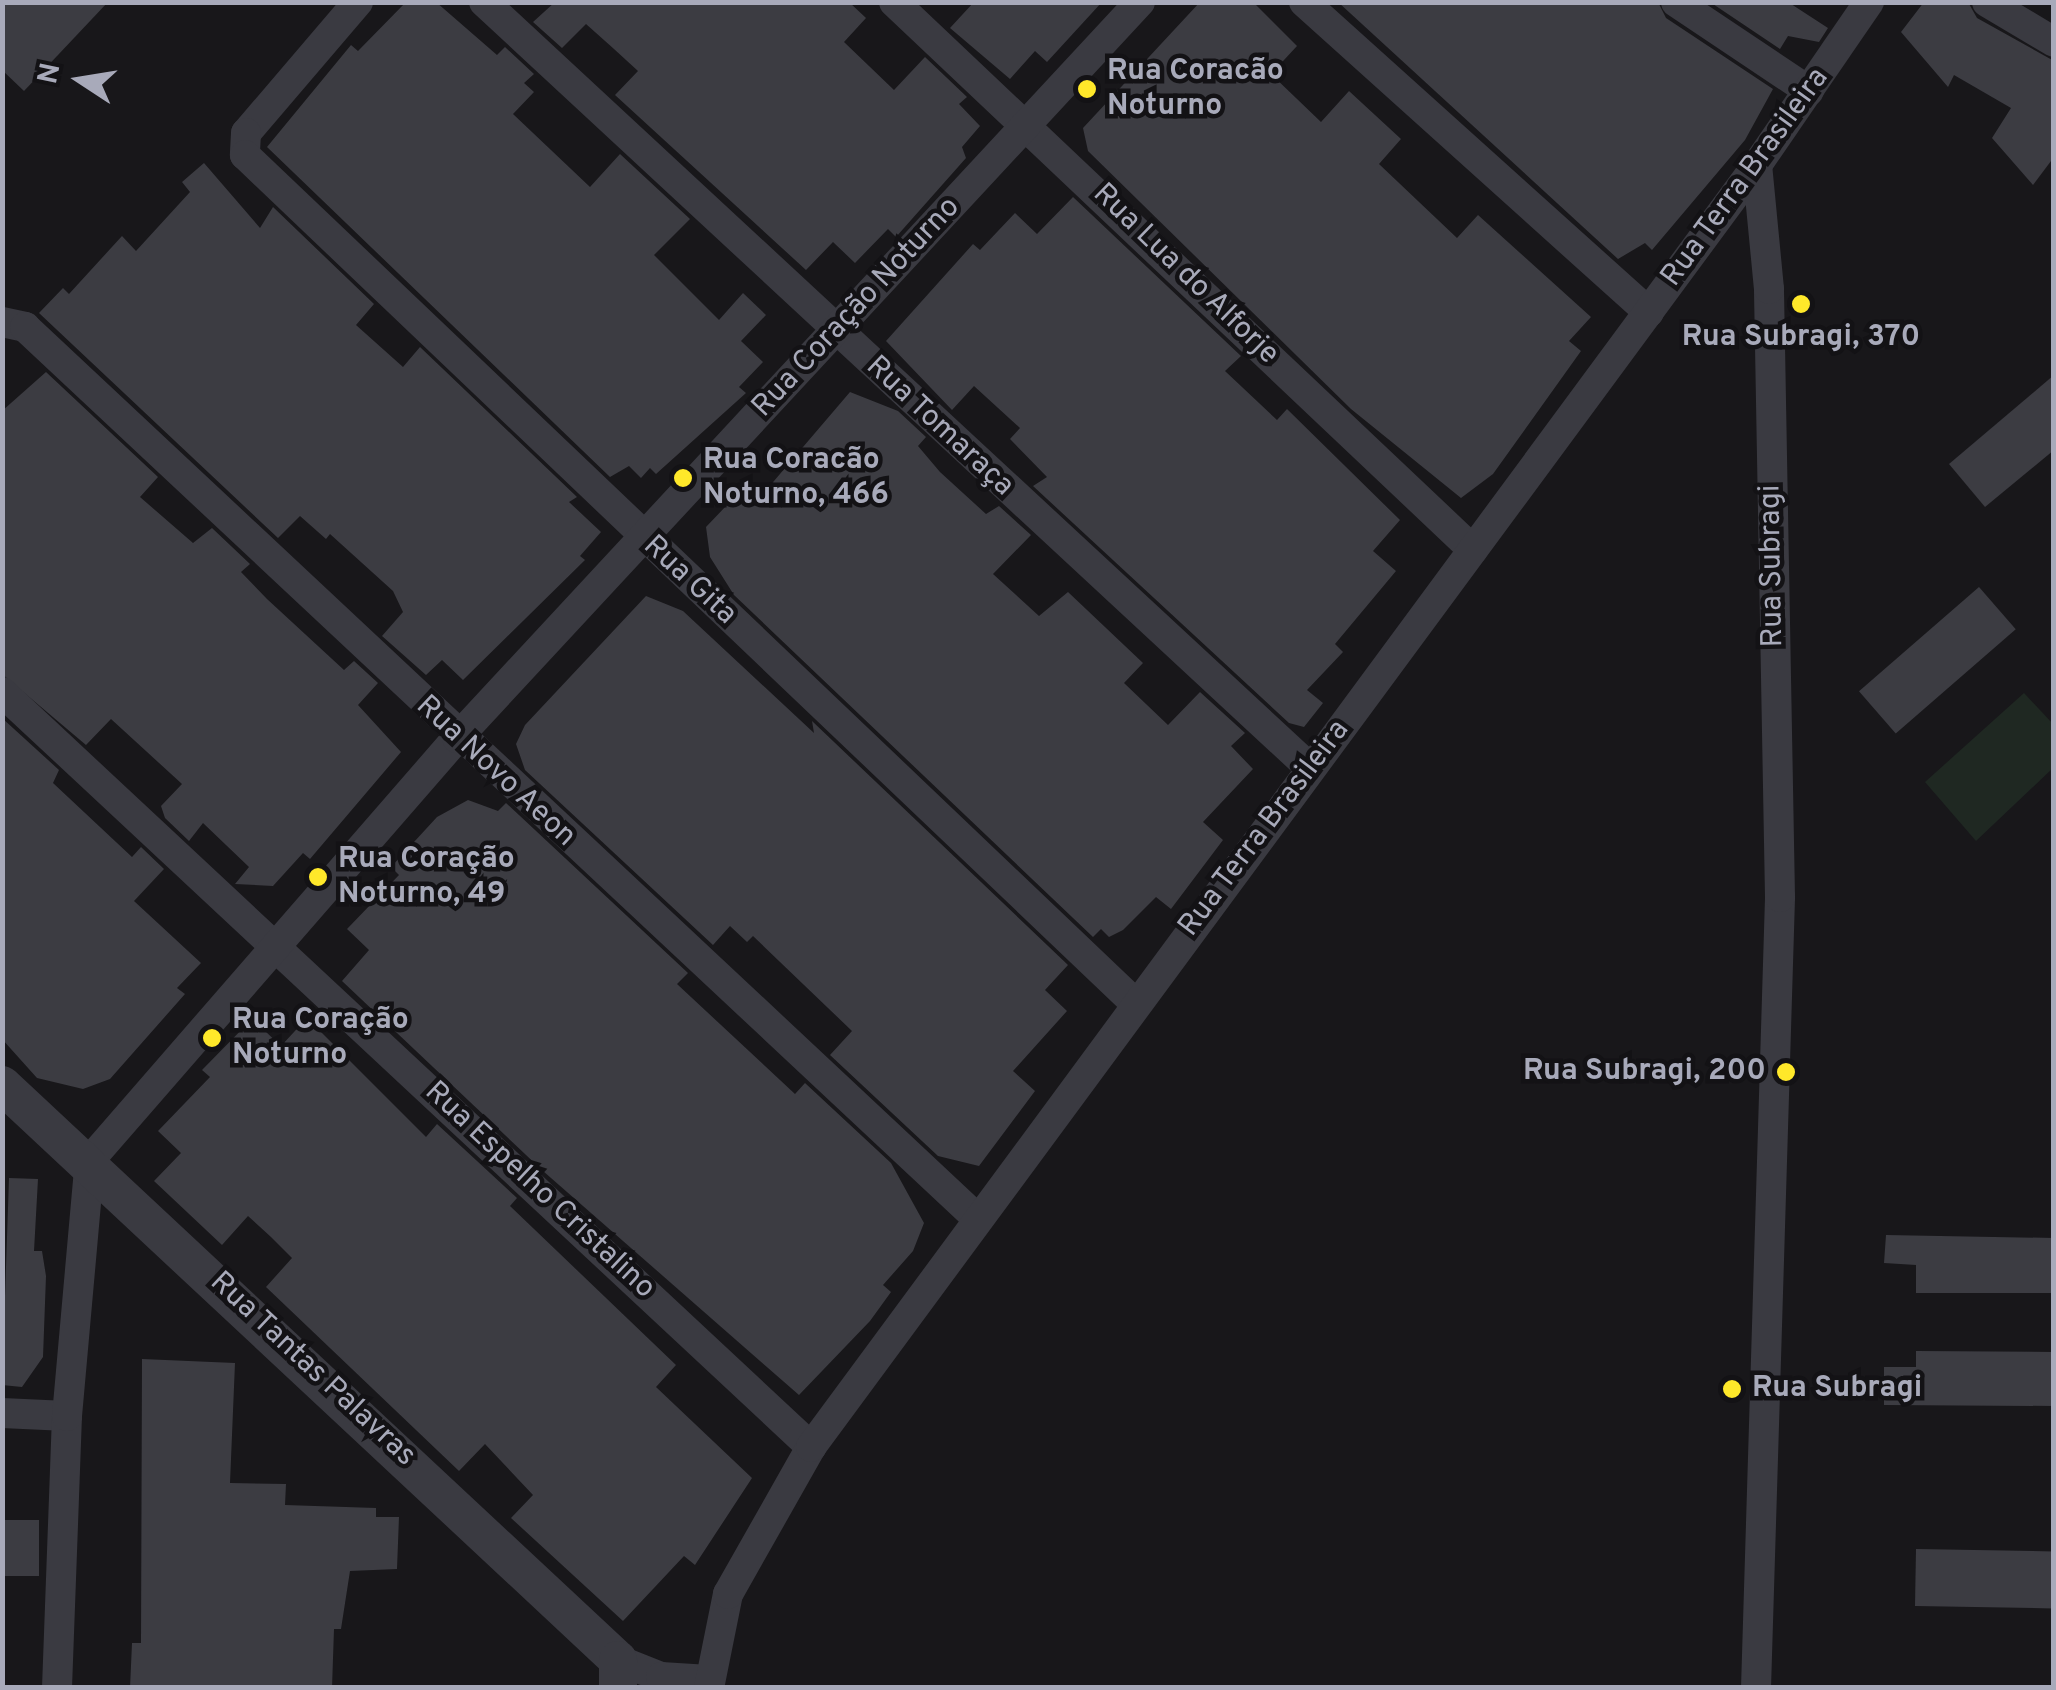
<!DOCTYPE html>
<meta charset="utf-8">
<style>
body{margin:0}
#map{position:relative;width:2056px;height:1690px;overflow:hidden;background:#18171a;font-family:Overpass,sans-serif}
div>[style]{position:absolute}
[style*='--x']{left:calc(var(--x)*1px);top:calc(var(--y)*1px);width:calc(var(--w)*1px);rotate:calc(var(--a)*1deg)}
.green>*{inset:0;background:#1f2822}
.building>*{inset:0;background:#3c3c42;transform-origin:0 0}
.minor>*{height:30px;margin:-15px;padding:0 15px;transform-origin:15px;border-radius:15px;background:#3a3a41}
.tertiary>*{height:38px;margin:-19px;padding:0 19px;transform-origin:19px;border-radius:19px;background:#3a3a41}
.dots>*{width:28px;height:28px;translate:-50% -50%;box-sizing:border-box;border:5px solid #131215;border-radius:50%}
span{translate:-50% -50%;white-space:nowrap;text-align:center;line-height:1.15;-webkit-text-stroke:9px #131215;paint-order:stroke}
.poi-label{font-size:30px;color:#a8aaba;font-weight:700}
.left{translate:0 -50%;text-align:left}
.right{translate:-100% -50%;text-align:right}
.street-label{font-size:30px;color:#a8aaba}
.frame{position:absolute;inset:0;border:5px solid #a8aaba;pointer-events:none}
.north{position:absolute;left:30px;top:30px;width:100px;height:100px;-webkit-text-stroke:8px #131215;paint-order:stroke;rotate:282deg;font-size:28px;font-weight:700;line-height:40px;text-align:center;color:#a8aaba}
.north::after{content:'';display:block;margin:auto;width:35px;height:45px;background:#a8aaba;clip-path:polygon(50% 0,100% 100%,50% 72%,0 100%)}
</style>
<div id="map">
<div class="green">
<div style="clip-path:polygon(2024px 693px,2053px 724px,2053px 768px,1976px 841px,1925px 782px)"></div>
</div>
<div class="building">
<div style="clip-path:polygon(2px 2px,108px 2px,24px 91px,2px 70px)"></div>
<div style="clip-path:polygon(406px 2px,436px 2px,497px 55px,505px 47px,534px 74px,524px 83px,534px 92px,513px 114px,590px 187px,620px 154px,690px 219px,654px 255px,719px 320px,743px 293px,766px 315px,741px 341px,763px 362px,739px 387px,746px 393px,656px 474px,650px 468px,641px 478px,629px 466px,610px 477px,267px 147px,351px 45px,358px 51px)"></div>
<div style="clip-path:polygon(555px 2px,849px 2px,866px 18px,844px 42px,894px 90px,925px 57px,967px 97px,959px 104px,980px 126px,962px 147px,966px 158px,896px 237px,888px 229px,855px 263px,833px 242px,806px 270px,615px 95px,638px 71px,614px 49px,586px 24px,562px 48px,533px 22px)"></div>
<div style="clip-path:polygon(974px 2px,1102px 2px,1047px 62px,1035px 51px,1010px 79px,950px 28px)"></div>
<div style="clip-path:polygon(1200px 2px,1253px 2px,1297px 46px,1271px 74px,1321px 122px,1349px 91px,1401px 139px,1379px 164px,1457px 238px,1478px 215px,1591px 317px,1569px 341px,1581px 351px,1493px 474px,1461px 498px,1351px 409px,1088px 151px,1083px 128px)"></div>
<div style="clip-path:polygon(1338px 2px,1658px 2px,1666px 18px,1773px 89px,1745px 140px,1652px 250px,1645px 243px,1618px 259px)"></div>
<div style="clip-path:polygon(1710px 2px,1788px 2px,1828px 28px,1819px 42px,1788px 36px,1780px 49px)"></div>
<div style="clip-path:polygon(1924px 2px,1968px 2px,1977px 18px,2054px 61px,2054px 157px,2033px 185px,1992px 138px,2011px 108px,1954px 75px,1948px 87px,1901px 32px)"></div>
<div style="clip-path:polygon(204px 163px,260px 228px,273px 207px,374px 304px,356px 325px,403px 367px,420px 347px,577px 497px,569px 502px,601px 532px,580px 556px,585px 560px,463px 680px,442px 660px,426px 675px,382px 636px,403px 612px,393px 591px,330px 534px,326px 539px,300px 516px,278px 538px,39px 313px,63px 288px,69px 294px,122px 236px,136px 251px,190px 192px,182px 182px)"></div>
<div style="clip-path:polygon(1073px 197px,1241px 356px,1225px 371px,1277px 420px,1287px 409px,1400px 520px,1373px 551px,1396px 571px,1335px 644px,1343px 652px,1307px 690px,1323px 703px,1304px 727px,1289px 723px,1033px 486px,1047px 477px,1010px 439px,1020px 428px,974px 386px,952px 410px,886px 341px,973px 244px,980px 250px,1015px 213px,1037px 234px)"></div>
<div style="clip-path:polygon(46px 372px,158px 477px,140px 497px,193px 543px,212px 528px,250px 564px,241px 572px,267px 599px,344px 670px,354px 661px,378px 683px,358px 705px,401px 752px,310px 859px,303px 853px,273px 886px,235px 884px,249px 867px,203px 823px,189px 841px,165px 818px,161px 806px,182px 784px,111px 719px,86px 745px,2px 674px,2px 411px)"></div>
<div style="clip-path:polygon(2054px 375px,2054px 450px,1985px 507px,1949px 464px)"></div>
<div style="clip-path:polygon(850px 392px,898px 411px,926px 437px,918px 446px,940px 472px,986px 514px,999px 506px,1031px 535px,993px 574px,1039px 616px,1068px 592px,1143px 663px,1124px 683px,1168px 725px,1200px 692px,1245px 733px,1231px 746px,1253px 769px,1203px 822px,1223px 840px,1171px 909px,1156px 897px,1123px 930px,1109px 937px,1101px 929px,1093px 937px,734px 595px,710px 557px,706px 527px,748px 483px,762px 495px)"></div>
<div style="left:1979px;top:587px;width:56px;height:159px;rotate:49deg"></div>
<div style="clip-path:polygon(646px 596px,683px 611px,814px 733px,812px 721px,1068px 965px,1045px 990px,1067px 1011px,1013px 1071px,1035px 1091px,979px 1166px,938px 1156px,830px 1055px,852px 1031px,753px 936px,747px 942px,730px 926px,713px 945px,525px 770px,516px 744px,525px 725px)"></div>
<div style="clip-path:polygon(2px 718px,59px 770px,53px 783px,132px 857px,141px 847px,164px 869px,134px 901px,201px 963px,177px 988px,185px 994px,110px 1079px,83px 1089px,37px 1078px,2px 1039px)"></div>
<div style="clip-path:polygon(468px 800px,498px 811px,506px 803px,688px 973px,677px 984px,765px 1066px,795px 1094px,805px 1083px,891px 1163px,924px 1223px,913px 1251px,883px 1285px,891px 1292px,870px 1321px,799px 1395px,543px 1171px,342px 981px,369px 950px,347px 929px,399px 875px,391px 867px,437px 817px)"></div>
<div style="clip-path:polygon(307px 1018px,426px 1137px,437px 1124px,517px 1198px,510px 1206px,676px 1365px,656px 1387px,752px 1478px,695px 1565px,684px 1556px,623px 1621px,511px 1518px,533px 1495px,485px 1444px,459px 1471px,266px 1287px,292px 1258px,271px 1237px,248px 1216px,222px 1245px,154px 1181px,181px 1153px,158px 1131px,210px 1077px,202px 1070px,252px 1019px,281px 1046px)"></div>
<div style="clip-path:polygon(9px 1178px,38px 1179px,34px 1251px,42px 1251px,46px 1276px,43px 1357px,22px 1387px,2px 1385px)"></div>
<div style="clip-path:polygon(1886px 1235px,2054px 1238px,2054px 1293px,1916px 1293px,1916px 1265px,1884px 1263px)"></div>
<div style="clip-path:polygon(1916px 1351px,2054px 1352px,2054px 1406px,1884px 1405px,1884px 1367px,1916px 1367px)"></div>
<div style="clip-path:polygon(142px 1359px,235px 1363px,230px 1483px,286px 1484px,285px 1505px,376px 1508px,376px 1517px,399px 1517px,397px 1569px,350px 1571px,341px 1629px,334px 1629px,332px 1688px,130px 1688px,132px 1643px,141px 1643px)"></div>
<div style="left:2px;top:1520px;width:37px;height:56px"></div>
<div style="left:1916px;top:1549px;width:138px;height:57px;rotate:1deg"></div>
</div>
<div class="minor">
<div style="--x:358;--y:2;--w:172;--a:130.5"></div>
<div style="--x:246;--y:133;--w:22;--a:93"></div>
<div style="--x:245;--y:155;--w:1229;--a:43.62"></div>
<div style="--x:484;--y:2;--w:1127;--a:42.84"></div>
<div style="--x:894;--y:2;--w:797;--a:43.42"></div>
<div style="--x:1304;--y:2;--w:464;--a:42"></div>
<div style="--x:1676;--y:2;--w:160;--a:33.8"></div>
<div style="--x:1987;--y:2;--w:78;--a:30.8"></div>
<div style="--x:2;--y:322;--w:24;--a:12"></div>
<div style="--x:25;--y:327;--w:1305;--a:43.11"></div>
<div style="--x:2;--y:692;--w:1107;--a:43.02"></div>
<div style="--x:2;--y:1413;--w:65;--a:2.6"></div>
<div style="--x:618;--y:1660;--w:46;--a:21.6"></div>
<div style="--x:661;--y:1677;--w:48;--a:3.6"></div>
<div style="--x:57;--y:1688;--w:272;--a:-87.9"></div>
<div style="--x:67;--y:1416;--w:257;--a:-84.9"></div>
<div style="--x:90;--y:1160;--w:559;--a:-48.99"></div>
<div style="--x:457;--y:738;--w:1004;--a:-47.14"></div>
<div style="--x:709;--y:1688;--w:96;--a:-78.6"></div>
<div style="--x:728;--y:1594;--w:169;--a:-60.5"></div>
<div style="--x:811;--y:1447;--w:1593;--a:-53.58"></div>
<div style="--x:1757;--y:165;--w:198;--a:-55.5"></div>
<div style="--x:1756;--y:1688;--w:791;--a:-88.26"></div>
<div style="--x:1780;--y:897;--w:608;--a:-91.04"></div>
<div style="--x:1769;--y:289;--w:125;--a:-95.5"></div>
</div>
<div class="tertiary">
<div style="--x:2;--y:1085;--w:843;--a:43.03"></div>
<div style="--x:618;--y:1660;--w:28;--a:90"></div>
</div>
<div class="dots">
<div style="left:1087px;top:89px;background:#ffe82a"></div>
<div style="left:1801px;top:304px;background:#ffe82a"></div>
<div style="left:683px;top:478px;background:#ffe82a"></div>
<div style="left:318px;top:877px;background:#ffe82a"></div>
<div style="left:212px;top:1038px;background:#ffe82a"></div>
<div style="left:1786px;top:1072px;background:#ffe82a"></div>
<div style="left:1732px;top:1389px;background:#ffe82a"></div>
</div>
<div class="poi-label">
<span class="left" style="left:1107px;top:89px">Rua Coracão<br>Noturno</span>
<span style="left:1801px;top:338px">Rua Subragi, 370</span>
<span class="left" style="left:703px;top:478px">Rua Coracão<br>Noturno, 466</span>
<span class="left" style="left:338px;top:877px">Rua Coração<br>Noturno, 49</span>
<span class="left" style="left:232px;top:1038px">Rua Coração<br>Noturno</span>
<span class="right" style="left:1766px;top:1072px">Rua Subragi, 200</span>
<span class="left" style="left:1752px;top:1389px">Rua Subragi</span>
</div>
<div class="street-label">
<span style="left:1746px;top:178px;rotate:-54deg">Rua Terra Brasileira</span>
<span style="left:1185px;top:275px;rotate:44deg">Rua Lua do Alforje</span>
<span style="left:857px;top:308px;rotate:-47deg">Rua Coração Noturno</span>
<span style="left:939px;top:427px;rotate:43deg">Rua Tomaraça</span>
<span style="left:1773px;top:566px;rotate:-91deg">Rua Subragi</span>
<span style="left:689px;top:581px;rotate:43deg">Rua Gita</span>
<span style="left:495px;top:772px;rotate:43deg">Rua Novo Aeon</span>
<span style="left:1265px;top:829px;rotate:-53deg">Rua Terra Brasileira</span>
<span style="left:539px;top:1191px;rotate:43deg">Rua Espelho Cristalino</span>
<span style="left:312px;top:1370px;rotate:43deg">Rua Tantas Palavras</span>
</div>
<div class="frame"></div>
<div class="north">N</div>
</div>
